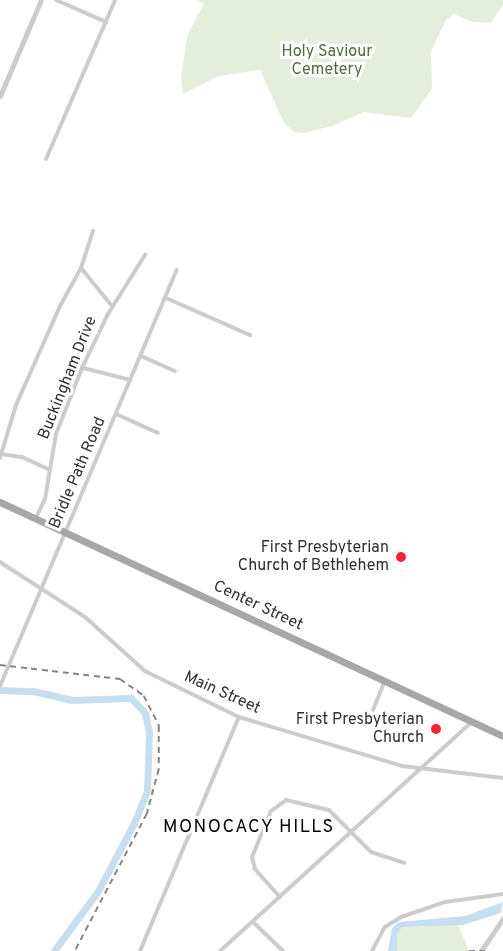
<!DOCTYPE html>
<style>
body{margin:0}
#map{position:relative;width:503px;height:951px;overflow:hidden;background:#fff;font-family:Overpass,sans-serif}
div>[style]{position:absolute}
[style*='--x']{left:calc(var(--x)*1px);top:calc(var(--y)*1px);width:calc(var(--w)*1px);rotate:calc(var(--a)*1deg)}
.green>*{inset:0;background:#e5eddb}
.water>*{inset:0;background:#c6deee}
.river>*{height:7px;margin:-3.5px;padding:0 3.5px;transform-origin:3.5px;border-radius:3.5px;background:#c6deee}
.minor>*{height:4px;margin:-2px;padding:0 2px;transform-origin:2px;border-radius:2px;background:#ccc}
.tertiary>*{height:5px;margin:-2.5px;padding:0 2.5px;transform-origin:2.5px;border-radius:2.5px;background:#ccc}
.primary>*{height:7px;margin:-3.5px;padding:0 3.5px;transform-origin:3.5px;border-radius:3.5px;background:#a7a7a7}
.rail>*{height:1.5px;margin-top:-0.75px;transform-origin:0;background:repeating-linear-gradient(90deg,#848484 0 6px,transparent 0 10.5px)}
.dots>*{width:16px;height:16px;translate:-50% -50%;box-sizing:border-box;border:3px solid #fff;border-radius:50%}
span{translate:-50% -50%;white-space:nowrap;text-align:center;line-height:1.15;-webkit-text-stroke:6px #fff;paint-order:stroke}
.park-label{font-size:16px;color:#516d39}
.street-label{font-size:16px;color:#2f2f2f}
.poi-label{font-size:16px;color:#2f2f2f}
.right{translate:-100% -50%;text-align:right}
.neighbourhood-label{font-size:18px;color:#000;letter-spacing:1.5px}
</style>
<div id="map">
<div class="green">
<div style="clip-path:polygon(197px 0,503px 0,503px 4px,491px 23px,472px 22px,454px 14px,446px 20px,431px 51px,432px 89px,411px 118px,364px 112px,332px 126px,304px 133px,294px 132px,284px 123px,260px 70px,219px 76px,183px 94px,181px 78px,187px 36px,204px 4px)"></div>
<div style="clip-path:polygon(458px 925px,469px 951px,397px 951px,397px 934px,402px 927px)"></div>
</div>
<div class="water">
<div style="clip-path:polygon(503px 902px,501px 913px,463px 925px,402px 927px,397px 934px,397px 951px,388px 951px,392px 928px,399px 922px,465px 916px)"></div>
</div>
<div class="river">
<div style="--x:0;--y:690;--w:33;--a:2"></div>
<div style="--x:33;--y:691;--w:39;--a:13"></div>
<div style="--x:71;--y:700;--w:60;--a:-1.9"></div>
<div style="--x:131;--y:698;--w:21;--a:47"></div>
<div style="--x:145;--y:713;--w:19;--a:78"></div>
<div style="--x:149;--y:732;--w:59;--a:91.9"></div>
<div style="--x:147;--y:791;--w:35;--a:112"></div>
<div style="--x:134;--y:823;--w:77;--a:117.9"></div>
<div style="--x:98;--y:891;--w:74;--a:126.3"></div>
</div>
<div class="minor">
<div style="--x:56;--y:0;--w:55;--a:23.7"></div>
<div style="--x:46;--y:159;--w:173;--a:-66.5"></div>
<div style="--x:81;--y:268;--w:49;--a:50.8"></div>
<div style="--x:166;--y:298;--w:92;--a:23.8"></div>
<div style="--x:141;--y:356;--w:37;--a:24"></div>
<div style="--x:83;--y:368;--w:49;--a:14"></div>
<div style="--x:116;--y:414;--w:46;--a:24.3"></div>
<div style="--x:2;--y:454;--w:20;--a:9"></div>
<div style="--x:22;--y:457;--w:29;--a:25"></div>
<div style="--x:0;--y:458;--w:55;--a:-73.2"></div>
<div style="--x:16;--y:405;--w:108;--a:-66"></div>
<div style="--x:60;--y:306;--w:43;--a:-61.1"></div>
<div style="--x:81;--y:268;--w:39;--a:-72"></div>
<div style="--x:36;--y:518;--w:21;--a:-65"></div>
<div style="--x:45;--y:499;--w:66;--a:-80.4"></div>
<div style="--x:56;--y:434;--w:71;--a:-68.5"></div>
<div style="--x:82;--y:368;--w:60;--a:-64.3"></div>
<div style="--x:108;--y:314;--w:70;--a:-57.9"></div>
<div style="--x:0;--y:562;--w:101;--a:32.9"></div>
<div style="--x:85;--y:617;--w:81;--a:42"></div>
<div style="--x:145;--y:671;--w:105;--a:26.1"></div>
<div style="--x:239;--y:717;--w:170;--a:16.7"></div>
<div style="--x:402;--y:766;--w:102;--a:6.8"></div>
<div style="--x:0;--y:686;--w:452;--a:-67"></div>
<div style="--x:373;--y:710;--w:31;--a:-68"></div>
<div style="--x:280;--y:897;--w:38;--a:-132"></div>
<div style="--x:255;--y:869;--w:12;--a:-104"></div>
<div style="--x:252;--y:857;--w:50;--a:-67.6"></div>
<div style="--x:271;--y:811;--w:19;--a:-36"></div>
<div style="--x:286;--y:800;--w:44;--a:13.1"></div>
<div style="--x:329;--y:810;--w:59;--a:45"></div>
<div style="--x:371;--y:852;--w:35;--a:18"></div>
<div style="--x:253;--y:922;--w:42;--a:44"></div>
<div style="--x:140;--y:951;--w:254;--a:-67.1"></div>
<div style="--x:220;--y:951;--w:341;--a:-42.3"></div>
<div style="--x:372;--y:951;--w:27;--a:-62"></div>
<div style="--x:385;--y:927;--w:19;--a:-32"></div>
<div style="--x:401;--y:917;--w:46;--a:-18.8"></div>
<div style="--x:445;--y:902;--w:59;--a:-7.9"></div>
</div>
<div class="tertiary">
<div style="--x:0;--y:96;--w:104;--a:-66.9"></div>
<div style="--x:481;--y:951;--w:40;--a:-56"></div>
</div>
<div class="primary">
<div style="--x:0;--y:502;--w:555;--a:24.95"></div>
</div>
<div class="rail">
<div style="--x:0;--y:665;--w:121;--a:6.7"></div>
<div style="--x:120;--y:679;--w:29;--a:35"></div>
<div style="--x:144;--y:696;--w:34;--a:63"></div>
<div style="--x:159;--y:726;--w:43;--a:90"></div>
<div style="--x:159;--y:769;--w:47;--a:104.9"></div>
<div style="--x:147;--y:814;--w:155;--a:117.7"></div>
<div style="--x:469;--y:951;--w:20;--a:0"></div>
</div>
<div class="dots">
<div style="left:401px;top:557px;background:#f12533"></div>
<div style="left:436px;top:729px;background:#f12533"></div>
</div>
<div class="park-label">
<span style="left:327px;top:61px">Holy Saviour<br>Cemetery</span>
</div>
<div class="street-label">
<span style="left:68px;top:378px;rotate:-68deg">Buckingham Drive</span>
<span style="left:78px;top:473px;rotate:-67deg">Bridle Path Road</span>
<span style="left:258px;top:606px;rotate:25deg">Center Street</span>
<span style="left:222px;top:693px;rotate:24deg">Main Street</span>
</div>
<div class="poi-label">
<span class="right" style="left:389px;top:557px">First Presbyterian<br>Church of Bethlehem</span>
<span class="right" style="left:424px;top:729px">First Presbyterian<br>Church</span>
</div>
<div class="neighbourhood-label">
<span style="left:249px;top:828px">MONOCACY HILLS</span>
</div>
</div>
